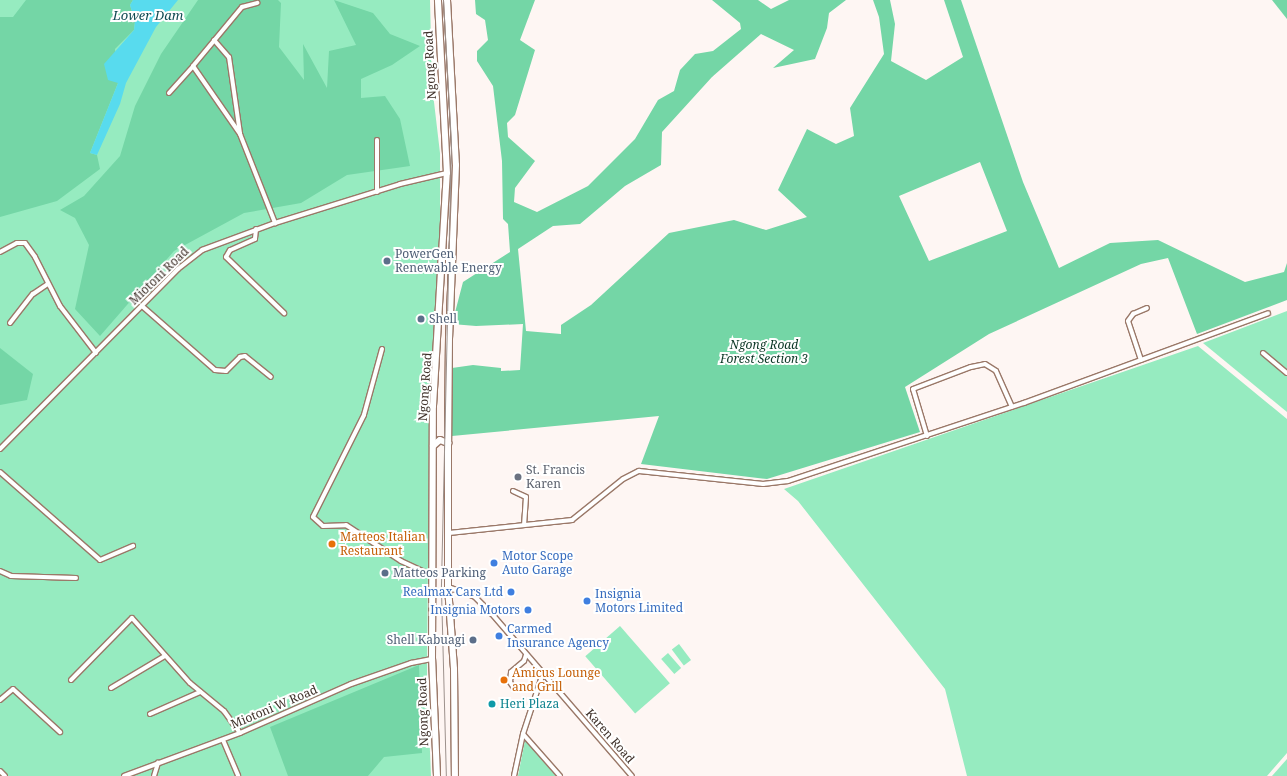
<!DOCTYPE html>
<style>
body{margin:0}
#map{position:relative;width:1287px;height:776px;overflow:hidden;background:#fef6f3;font-family:"Noto Serif",serif}
div>[style]{position:absolute}
[style*='--x']{left:calc(var(--x)*1px);top:calc(var(--y)*1px);width:calc(var(--w)*1px);rotate:calc(var(--a)*1deg)}
.green>*{inset:0;background:#96ebc0;transform-origin:0 0}
.forest>*{inset:0;background:#74d6a6}
.water>*{inset:0;background:#58dbee}
.roads{filter:drop-shadow(1px 0 #9a7868) drop-shadow(-1px 0 #9a7868) drop-shadow(0 1px #9a7868) drop-shadow(0 -1px #9a7868)}
.street>*{height:4px;margin:-2px;padding:0 2px;transform-origin:2px;border-radius:2px;background:#fff}
.secondary>*{height:6px;margin:-3px;padding:0 3px;transform-origin:3px;border-radius:3px;background:#fff}
.tram>*{height:1px;margin:-0.5px;padding:0 0.5px;transform-origin:0.5px;border-radius:0.5px;background:#9c918c}
.dots>*{width:11px;height:11px;translate:-50% -50%;box-sizing:border-box;border:2px solid #fff;border-radius:50%}
span{translate:-50% -50%;white-space:nowrap;text-align:center;line-height:1.15;-webkit-text-stroke:4px #fff;paint-order:stroke}
.street-label{font-size:12px;color:#3f312a}
.service-label{font-size:12px;color:#4e5e75}
.left{translate:0 -50%;text-align:left}
.right{translate:-100% -50%;text-align:right}
.park-label{font-size:12px;color:#0a3624;font-style:italic}
.worship-label{font-size:12px;color:#5b616d}
.food-label{font-size:12px;color:#c56008}
.shop-label{font-size:12px;color:#366cbe}
.culture-label{font-size:12px;color:#0d838f}
.water-label{font-size:13px;color:#114b53;font-style:italic}
</style>
<div id="map">
<div class="green">
<div style="clip-path:polygon(0 0,430px 0,432px 85px,440px 153px,440px 250px,429px 432px,427px 680px,431px 776px,0 776px)"></div>
<div style="clip-path:polygon(1287px 311px,1287px 412px,1203px 343px)"></div>
<div style="clip-path:polygon(1198px 346px,1287px 419px,1287px 753px,1267px 776px,967px 776px,945px 689px,798px 501px,784px 489px)"></div>
<div style="left:620px;top:626px;width:76px;height:46px;rotate:49deg"></div>
<div style="left:679px;top:644px;width:20px;height:9px;rotate:53deg"></div>
<div style="left:668px;top:653px;width:20px;height:9px;rotate:49deg"></div>
<div style="clip-path:polygon(525px 740px,556px 776px,518px 776px)"></div>
<div style="clip-path:polygon(1287px 759px,1287px 776px,1272px 776px)"></div>
</div>
<div class="forest">
<div style="clip-path:polygon(26px 0,133px 0,130px 5px,135px 21px,134px 30px,115px 49px,118px 83px,90px 153px,97px 155px,100px 169px,57px 201px,0 217px,0 17px,13px 17px)"></div>
<div style="clip-path:polygon(198px 0,278px 0,281px 3px,279px 47px,304px 80px,303px 44px,327px 88px,329px 51px,356px 45px,334px 0,373px 13px,390px 34px,420px 46px,392px 65px,361px 79px,361px 98px,385px 96px,400px 119px,410px 166px,347px 175px,301px 203px,244px 213px,174px 251px,100px 336px,75px 309px,89px 245px,75px 218px,60px 210px,84px 196px,120px 156px,135px 106px,161px 54px)"></div>
<div style="clip-path:polygon(evenodd,475px 0,535px 0,520px 40px,535px 50px,515px 115px,507px 123px,508px 137px,535px 161px,515px 188px,514px 202px,537px 212px,588px 186px,635px 139px,658px 100px,674px 91px,680px 70px,695px 54px,713px 51px,741px 29px,740px 23px,712px 0,758px 0,771px 9px,789px 0,846px 0,829px 13px,827px 28px,815px 59px,773px 68px,794px 50px,761px 34px,712px 77px,662px 132px,661px 165px,625px 186px,580px 224px,553px 226px,518px 249px,526px 331px,561px 334px,561px 325px,591px 305px,669px 233px,734px 220px,766px 230px,807px 217px,778px 190px,807px 129px,836px 144px,854px 136px,850px 108px,884px 54px,879px 17px,873px 0,890px 0,895px 24px,891px 61px,926px 80px,963px 57px,944px 0,961px 0,1023px 182px,1059px 268px,1110px 243px,1158px 240px,1245px 282px,1284px 272px,1287px 263px,1287px 300px,1197px 334px,1168px 258px,1141px 264px,989px 334px,905px 387px,920px 432px,767px 479px,641px 464px,659px 416px,452px 436px,452px 368px,473px 365px,501px 368px,501px 371px,520px 370px,523px 324px,476px 326px,452px 324px,463px 282px,510px 252px,508px 224px,503px 219px,502px 161px,493px 86px,477px 61px,477px 51px,488px 40px,485px 20px,476px 14px,475px 0,980px 162px,1007px 231px,929px 261px,899px 196px,980px 162px)"></div>
<div style="clip-path:polygon(1272px 0,1287px 0,1287px 19px)"></div>
<div style="clip-path:polygon(0 348px,33px 374px,27px 400px,0 405px)"></div>
<div style="clip-path:polygon(419px 665px,422px 753px,384px 757px,368px 776px,288px 776px,270px 727px)"></div>
</div>
<div class="water">
<div style="clip-path:polygon(133px 0,178px 0,156px 27px,126px 83px,120px 104px,97px 155px,90px 153px,118px 83px,108px 80px,104px 64px,134px 30px,135px 21px,130px 5px)"></div>
</div>
<div class="roads">
<div class="street">
<div style="--x:214;--y:40;--w:23;--a:49"></div>
<div style="--x:229;--y:57;--w:77;--a:81.8"></div>
<div style="--x:193;--y:66;--w:77;--a:-50.3"></div>
<div style="--x:242;--y:7;--w:16;--a:-15"></div>
<div style="--x:169;--y:93;--w:36;--a:-48"></div>
<div style="--x:193;--y:66;--w:83;--a:55.3"></div>
<div style="--x:240;--y:134;--w:96;--a:68.5"></div>
<div style="--x:377;--y:192;--w:52;--a:-90"></div>
<div style="--x:256;--y:229;--w:10;--a:96"></div>
<div style="--x:255;--y:239;--w:27;--a:156"></div>
<div style="--x:230;--y:250;--w:8;--a:120"></div>
<div style="--x:226;--y:257;--w:81;--a:44"></div>
<div style="--x:0;--y:252;--w:19;--a:-28"></div>
<div style="--x:17;--y:243;--w:8;--a:0"></div>
<div style="--x:25;--y:243;--w:17;--a:54"></div>
<div style="--x:35;--y:257;--w:55;--a:63"></div>
<div style="--x:60;--y:306;--w:59;--a:52.5"></div>
<div style="--x:142;--y:306;--w:97;--a:41.2"></div>
<div style="--x:215;--y:370;--w:11;--a:5"></div>
<div style="--x:226;--y:371;--w:20;--a:-45"></div>
<div style="--x:240;--y:357;--w:5;--a:-11"></div>
<div style="--x:245;--y:356;--w:33;--a:39"></div>
<div style="--x:10;--y:323;--w:37;--a:-52"></div>
<div style="--x:33;--y:294;--w:18;--a:-34"></div>
<div style="--x:382;--y:349;--w:68;--a:105.3"></div>
<div style="--x:364;--y:415;--w:114;--a:116.6"></div>
<div style="--x:313;--y:517;--w:13;--a:42"></div>
<div style="--x:323;--y:526;--w:23;--a:-2"></div>
<div style="--x:346;--y:525;--w:66;--a:33.2"></div>
<div style="--x:401;--y:561;--w:35;--a:25"></div>
<div style="--x:1263;--y:353;--w:31;--a:40"></div>
<div style="--x:1141;--y:360;--w:41;--a:-108.4"></div>
<div style="--x:1128;--y:321;--w:9;--a:-54"></div>
<div style="--x:1133;--y:314;--w:15;--a:-23"></div>
<div style="--x:927;--y:436;--w:49;--a:-106.6"></div>
<div style="--x:913;--y:389;--w:62;--a:-20.8"></div>
<div style="--x:971;--y:367;--w:14;--a:-12"></div>
<div style="--x:985;--y:364;--w:13;--a:32"></div>
<div style="--x:996;--y:371;--w:39;--a:66"></div>
<div style="--x:0;--y:449;--w:253;--a:-45.3"></div>
<div style="--x:178;--y:269;--w:31;--a:-38"></div>
<div style="--x:202;--y:250;--w:78;--a:-20.3"></div>
<div style="--x:275;--y:223;--w:131;--a:-17.3"></div>
<div style="--x:400;--y:184;--w:48;--a:-13.2"></div>
<div style="--x:0;--y:472;--w:133;--a:41.3"></div>
<div style="--x:100;--y:560;--w:36;--a:-23"></div>
<div style="--x:513;--y:491;--w:14;--a:25"></div>
<div style="--x:526;--y:497;--w:28;--a:94"></div>
<div style="--x:449;--y:533;--w:124;--a:-6"></div>
<div style="--x:572;--y:520;--w:65;--a:-38.8"></div>
<div style="--x:623;--y:479;--w:18;--a:-27"></div>
<div style="--x:639;--y:471;--w:125;--a:6"></div>
<div style="--x:763;--y:484;--w:25;--a:-7"></div>
<div style="--x:788;--y:481;--w:249;--a:-18.3"></div>
<div style="--x:1024;--y:403;--w:260;--a:-20.2"></div>
<div style="--x:0;--y:571;--w:12;--a:24"></div>
<div style="--x:11;--y:576;--w:65;--a:1.8"></div>
<div style="--x:448;--y:587;--w:29;--a:20"></div>
<div style="--x:475;--y:597;--w:24;--a:45"></div>
<div style="--x:492;--y:614;--w:214;--a:49.2"></div>
<div style="--x:543;--y:673;--w:64;--a:108.2"></div>
<div style="--x:523;--y:734;--w:56;--a:48.6"></div>
<div style="--x:71;--y:680;--w:87;--a:-45.5"></div>
<div style="--x:132;--y:618;--w:87;--a:48.3"></div>
<div style="--x:190;--y:683;--w:44;--a:39.5"></div>
<div style="--x:224;--y:711;--w:27;--a:54"></div>
<div style="--x:111;--y:688;--w:63;--a:-30.7"></div>
<div style="--x:514;--y:688;--w:7;--a:-124"></div>
<div style="--x:510;--y:682;--w:10;--a:-84"></div>
<div style="--x:511;--y:672;--w:17;--a:-40"></div>
<div style="--x:524;--y:661;--w:6;--a:-72"></div>
<div style="--x:0;--y:700;--w:17;--a:-40"></div>
<div style="--x:13;--y:689;--w:64;--a:42.5"></div>
<div style="--x:150;--y:714;--w:55;--a:-23.7"></div>
<div style="--x:223;--y:740;--w:39;--a:67"></div>
<div style="--x:0;--y:771;--w:7;--a:45"></div>
<div style="--x:124;--y:776;--w:124;--a:-20.3"></div>
<div style="--x:240;--y:733;--w:121;--a:-23.8"></div>
<div style="--x:351;--y:684;--w:64;--a:-19.3"></div>
<div style="--x:411;--y:663;--w:21;--a:-11"></div>
<div style="--x:154;--y:776;--w:14;--a:-73"></div>
<div style="--x:514;--y:776;--w:43;--a:-77.9"></div>
</div>
<div class="secondary">
<div style="--x:447;--y:0;--w:165;--a:86.9"></div>
<div style="--x:456;--y:165;--w:173;--a:92.3"></div>
<div style="--x:449;--y:338;--w:105;--a:90.5"></div>
<div style="--x:448;--y:443;--w:144;--a:90"></div>
<div style="--x:448;--y:587;--w:82;--a:85.8"></div>
<div style="--x:454;--y:669;--w:107;--a:89.5"></div>
<div style="--x:433;--y:446;--w:9;--a:-41"></div>
<div style="--x:440;--y:440;--w:9;--a:21"></div>
<div style="--x:437;--y:776;--w:117;--a:-92.4"></div>
<div style="--x:432;--y:659;--w:253;--a:-89.8"></div>
<div style="--x:433;--y:406;--w:233;--a:-86.6"></div>
<div style="--x:447;--y:173;--w:173;--a:-93"></div>
</div>
</div>
<div class="tram">
<div style="--x:443;--y:0;--w:143;--a:86.8"></div>
<div style="--x:451;--y:143;--w:447;--a:91.3"></div>
<div style="--x:441;--y:590;--w:186;--a:88.5"></div>
</div>
<div class="dots">
<div style="left:387px;top:261px;background:#5c6f8a"></div>
<div style="left:421px;top:319px;background:#5c6f8a"></div>
<div style="left:518px;top:477px;background:#6b7280"></div>
<div style="left:332px;top:544px;background:#e8710a"></div>
<div style="left:494px;top:563px;background:#3f7fe0"></div>
<div style="left:385px;top:573px;background:#5c6f8a"></div>
<div style="left:511px;top:592px;background:#3f7fe0"></div>
<div style="left:587px;top:601px;background:#3f7fe0"></div>
<div style="left:528px;top:610px;background:#3f7fe0"></div>
<div style="left:499px;top:636px;background:#3f7fe0"></div>
<div style="left:473px;top:640px;background:#5c6f8a"></div>
<div style="left:504px;top:680px;background:#e8710a"></div>
<div style="left:492px;top:704px;background:#0f9aa8"></div>
</div>
<div class="street-label">
<span style="left:430px;top:65px;rotate:-93deg">Ngong Road</span>
<span style="left:159px;top:276px;rotate:-44deg">Miotoni Road</span>
<span style="left:425px;top:387px;rotate:-86deg">Ngong Road</span>
<span style="left:274px;top:707px;rotate:-23deg">Miotoni W Road</span>
<span style="left:423px;top:712px;rotate:-92deg">Ngong Road</span>
<span style="left:610px;top:736px;rotate:49deg">Karen Road</span>
</div>
<div class="service-label">
<span class="left" style="left:395px;top:261px">PowerGen<br>Renewable Energy</span>
<span class="left" style="left:429px;top:319px">Shell</span>
<span class="left" style="left:393px;top:573px">Matteos Parking</span>
<span class="right" style="left:465px;top:640px">Shell Kabuagi</span>
</div>
<div class="park-label">
<span style="left:764px;top:352px">Ngong Road<br>Forest Section 3</span>
</div>
<div class="worship-label">
<span class="left" style="left:526px;top:477px">St. Francis<br>Karen</span>
</div>
<div class="food-label">
<span class="left" style="left:340px;top:544px">Matteos Italian<br>Restaurant</span>
<span class="left" style="left:512px;top:680px">Amicus Lounge<br>and Grill</span>
</div>
<div class="shop-label">
<span class="left" style="left:502px;top:563px">Motor Scope<br>Auto Garage</span>
<span class="right" style="left:503px;top:592px">Realmax Cars Ltd</span>
<span class="left" style="left:595px;top:601px">Insignia<br>Motors Limited</span>
<span class="right" style="left:520px;top:610px">Insignia Motors</span>
<span class="left" style="left:507px;top:636px">Carmed<br>Insurance Agency</span>
</div>
<div class="culture-label">
<span class="left" style="left:500px;top:704px">Heri Plaza</span>
</div>
<div class="water-label">
<span style="left:148px;top:15px">Lower Dam</span>
</div>
</div>
